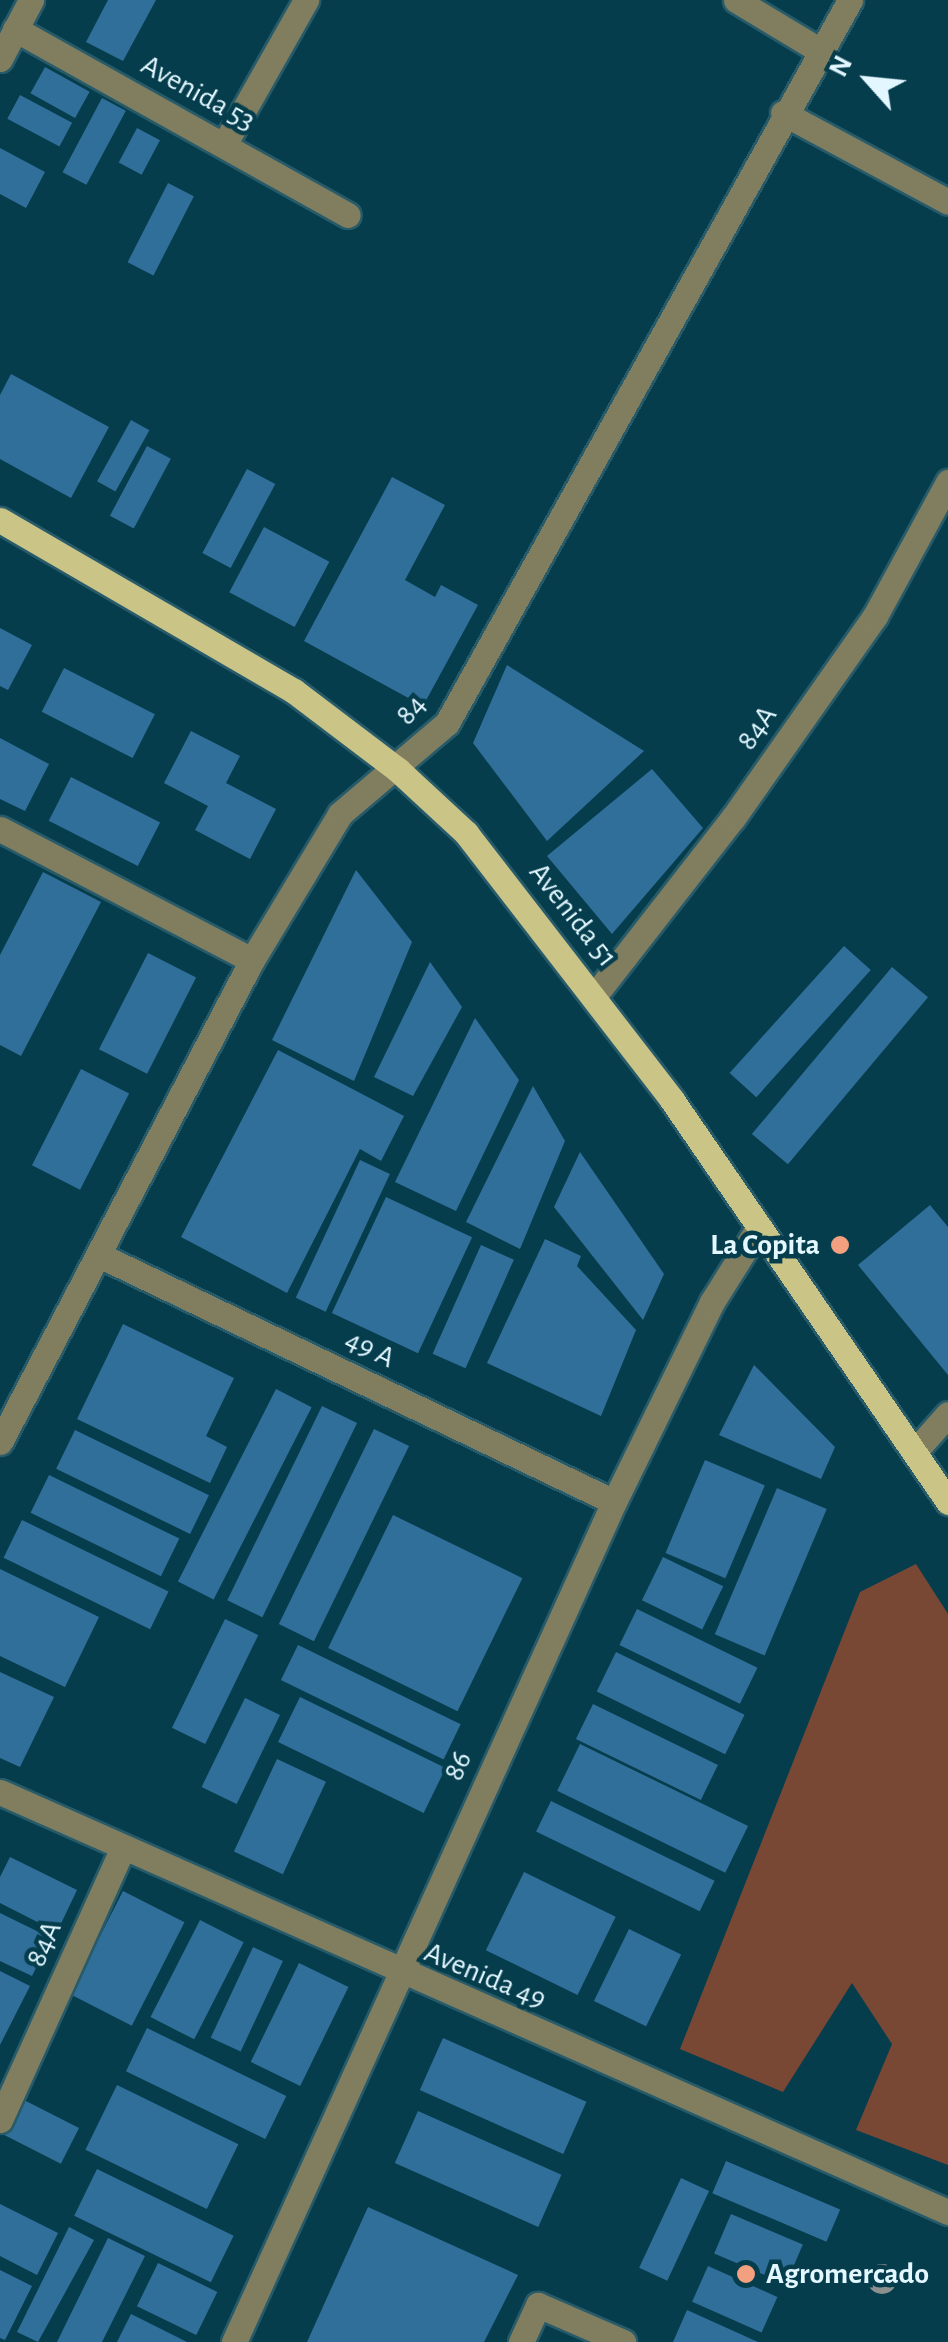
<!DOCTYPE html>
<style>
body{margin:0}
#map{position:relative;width:948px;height:2342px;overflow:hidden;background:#053d4c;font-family:"Alegreya Sans",sans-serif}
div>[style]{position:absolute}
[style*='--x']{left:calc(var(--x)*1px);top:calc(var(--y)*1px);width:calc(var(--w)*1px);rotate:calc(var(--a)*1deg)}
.green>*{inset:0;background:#784834}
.building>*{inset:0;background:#316f9b;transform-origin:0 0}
.roads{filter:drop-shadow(2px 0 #285b69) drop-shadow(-2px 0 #285b69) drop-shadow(0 2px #285b69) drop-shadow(0 -2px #285b69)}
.minor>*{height:25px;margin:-12.5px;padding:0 12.5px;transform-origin:12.5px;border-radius:12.5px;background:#817e60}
.major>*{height:25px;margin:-12.5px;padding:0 12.5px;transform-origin:12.5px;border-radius:12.5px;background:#cbc487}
.trees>*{width:30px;height:30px;margin:-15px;border-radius:50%;background:#8c908e}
.dots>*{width:28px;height:28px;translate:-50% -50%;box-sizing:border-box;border:5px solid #053d4c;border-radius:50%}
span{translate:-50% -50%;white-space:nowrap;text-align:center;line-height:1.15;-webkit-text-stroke:9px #053d4c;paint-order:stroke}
.street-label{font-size:30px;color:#e2f7ff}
.poi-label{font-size:30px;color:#e2f7ff;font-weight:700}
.right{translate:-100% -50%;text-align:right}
.left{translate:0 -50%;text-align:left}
.north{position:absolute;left:818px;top:30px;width:100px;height:100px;-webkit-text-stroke:8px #053d4c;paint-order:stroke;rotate:297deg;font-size:28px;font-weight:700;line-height:40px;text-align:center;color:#e2f7ff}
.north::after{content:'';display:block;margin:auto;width:35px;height:45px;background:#e2f7ff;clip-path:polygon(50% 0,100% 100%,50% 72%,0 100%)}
</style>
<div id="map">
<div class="green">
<div style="clip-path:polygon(916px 1564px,948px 1614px,948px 2165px,856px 2130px,892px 2044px,852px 1983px,783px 2092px,680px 2049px,860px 1592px)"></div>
</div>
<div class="building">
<div style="clip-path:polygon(108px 0,156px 0,123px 61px,86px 42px)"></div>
<div style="left:45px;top:67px;width:51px;height:30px;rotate:29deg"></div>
<div style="left:20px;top:95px;width:59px;height:27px;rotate:28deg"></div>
<div style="left:102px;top:98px;width:27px;height:84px;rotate:28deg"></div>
<div style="left:137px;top:128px;width:26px;height:39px;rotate:28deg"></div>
<div style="clip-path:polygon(0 148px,45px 172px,26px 208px,0 194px)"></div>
<div style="left:168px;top:183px;width:29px;height:89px;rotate:27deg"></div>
<div style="clip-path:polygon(11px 374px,109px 427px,71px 498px,0 459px,0 395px)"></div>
<div style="left:131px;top:420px;width:21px;height:70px;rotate:29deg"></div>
<div style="left:147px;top:446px;width:27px;height:79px;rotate:28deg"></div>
<div style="left:247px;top:469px;width:32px;height:95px;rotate:28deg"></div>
<div style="clip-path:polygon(392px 477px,445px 505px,405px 580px,435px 597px,441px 585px,478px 605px,423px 706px,304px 641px)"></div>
<div style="left:264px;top:527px;width:74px;height:74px;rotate:28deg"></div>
<div style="clip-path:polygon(0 628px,32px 645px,8px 690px,0 686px)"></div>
<div style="clip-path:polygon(507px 665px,644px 751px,547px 841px,473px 743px)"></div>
<div style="left:64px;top:668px;width:102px;height:49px;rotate:27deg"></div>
<div style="clip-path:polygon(191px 731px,240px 756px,226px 783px,276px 809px,250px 859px,195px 830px,208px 806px,164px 783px)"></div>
<div style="clip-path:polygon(0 738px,49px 764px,25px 811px,0 799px)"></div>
<div style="clip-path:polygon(652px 769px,703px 828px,612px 934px,547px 856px)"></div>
<div style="left:71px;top:777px;width:100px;height:49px;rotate:27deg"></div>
<div style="clip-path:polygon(356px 870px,412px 942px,354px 1081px,272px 1040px)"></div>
<div style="clip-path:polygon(43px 872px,101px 902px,21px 1056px,0 1045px,0 955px)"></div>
<div style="left:844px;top:946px;width:36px;height:171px;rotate:42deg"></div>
<div style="left:148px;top:953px;width:54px;height:108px;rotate:27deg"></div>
<div style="clip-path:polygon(430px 962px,462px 1007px,413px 1096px,374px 1077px)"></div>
<div style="left:892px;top:967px;width:47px;height:218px;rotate:40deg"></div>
<div style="clip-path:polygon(475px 1018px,519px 1080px,456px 1211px,395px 1182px)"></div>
<div style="clip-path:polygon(278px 1050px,404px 1116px,381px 1161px,360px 1149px,287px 1293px,181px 1237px)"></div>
<div style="left:81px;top:1069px;width:54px;height:108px;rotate:27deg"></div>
<div style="clip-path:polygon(533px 1086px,565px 1141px,520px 1249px,466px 1222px)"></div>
<div style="clip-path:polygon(580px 1152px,664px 1274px,643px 1320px,554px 1207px)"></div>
<div style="left:360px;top:1160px;width:33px;height:152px;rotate:25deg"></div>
<div style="left:386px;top:1197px;width:95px;height:128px;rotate:25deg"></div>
<div style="clip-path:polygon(930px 1205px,948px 1227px,948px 1375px,858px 1265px)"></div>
<div style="clip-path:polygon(545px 1239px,581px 1256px,577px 1266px,636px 1330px,601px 1416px,487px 1363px)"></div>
<div style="left:481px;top:1245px;width:36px;height:119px;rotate:24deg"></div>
<div style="clip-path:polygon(123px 1324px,234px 1378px,206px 1436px,227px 1447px,210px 1483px,77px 1419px)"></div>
<div style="clip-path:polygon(754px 1365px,835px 1447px,821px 1479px,719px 1435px)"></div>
<div style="left:276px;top:1389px;width:40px;height:216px;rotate:27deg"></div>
<div style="left:322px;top:1406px;width:39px;height:216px;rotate:26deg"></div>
<div style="left:374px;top:1429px;width:39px;height:217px;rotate:26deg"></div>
<div style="left:75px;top:1430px;width:149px;height:43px;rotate:26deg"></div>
<div style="left:705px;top:1460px;width:65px;height:101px;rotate:23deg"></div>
<div style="left:49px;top:1475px;width:145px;height:42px;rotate:26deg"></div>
<div style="left:777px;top:1488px;width:54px;height:159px;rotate:23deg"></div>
<div style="left:393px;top:1515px;width:144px;height:148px;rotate:26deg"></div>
<div style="left:22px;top:1520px;width:163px;height:42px;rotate:26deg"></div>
<div style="left:663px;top:1557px;width:67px;height:48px;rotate:26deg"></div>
<div style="clip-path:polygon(0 1569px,99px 1617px,65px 1687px,0 1656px)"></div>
<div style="left:637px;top:1609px;width:134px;height:40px;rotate:26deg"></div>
<div style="left:225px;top:1619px;width:37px;height:121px;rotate:26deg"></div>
<div style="left:298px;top:1645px;width:181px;height:39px;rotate:26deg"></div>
<div style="left:616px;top:1652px;width:143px;height:44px;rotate:26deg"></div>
<div style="clip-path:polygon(0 1672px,54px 1697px,20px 1767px,0 1758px)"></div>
<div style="left:300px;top:1697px;width:162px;height:50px;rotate:26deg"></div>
<div style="left:245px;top:1698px;width:39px;height:99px;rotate:26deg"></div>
<div style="left:593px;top:1704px;width:139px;height:39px;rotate:26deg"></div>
<div style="left:580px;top:1744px;width:187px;height:52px;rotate:26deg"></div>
<div style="left:277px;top:1759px;width:54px;height:102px;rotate:25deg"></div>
<div style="left:551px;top:1801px;width:182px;height:34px;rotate:26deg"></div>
<div style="clip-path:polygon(10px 1857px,77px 1890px,57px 1932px,0 1903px,0 1877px)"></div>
<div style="left:524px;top:1872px;width:102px;height:87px;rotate:26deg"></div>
<div style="left:123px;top:1891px;width:69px;height:116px;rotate:27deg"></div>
<div style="clip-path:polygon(0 1913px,51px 1938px,32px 1976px,0 1961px)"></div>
<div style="left:200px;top:1920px;width:49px;height:109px;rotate:27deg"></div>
<div style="left:629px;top:1929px;width:58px;height:80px;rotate:26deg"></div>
<div style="left:253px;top:1947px;width:33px;height:100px;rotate:25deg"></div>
<div style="left:299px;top:1963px;width:55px;height:110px;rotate:26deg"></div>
<div style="clip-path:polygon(0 1971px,30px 1986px,0 2045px)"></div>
<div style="left:147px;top:2028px;width:155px;height:48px;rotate:26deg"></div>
<div style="left:443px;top:2038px;width:157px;height:57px;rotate:24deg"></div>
<div style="left:117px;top:2085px;width:135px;height:72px;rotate:26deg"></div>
<div style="left:22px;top:2099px;width:64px;height:40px;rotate:27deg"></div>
<div style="left:418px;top:2111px;width:157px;height:57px;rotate:24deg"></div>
<div style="left:726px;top:2161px;width:124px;height:35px;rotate:23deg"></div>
<div style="left:97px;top:2169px;width:152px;height:52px;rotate:26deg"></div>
<div style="left:681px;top:2178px;width:31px;height:99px;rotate:25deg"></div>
<div style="clip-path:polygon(0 2204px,58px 2233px,37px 2275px,0 2256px)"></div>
<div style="clip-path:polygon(368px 2207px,518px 2275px,484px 2342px,307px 2342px)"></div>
<div style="left:731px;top:2214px;width:78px;height:43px;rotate:23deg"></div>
<div style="clip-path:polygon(69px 2227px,94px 2240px,38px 2342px,17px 2332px)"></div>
<div style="clip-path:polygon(108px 2238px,145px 2256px,102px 2342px,57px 2342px)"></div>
<div style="left:158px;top:2263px;width:66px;height:48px;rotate:26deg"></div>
<div style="left:708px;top:2266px;width:76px;height:39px;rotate:24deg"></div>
<div style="clip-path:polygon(0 2270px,32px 2286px,5px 2340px,0 2338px)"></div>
<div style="clip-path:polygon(687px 2310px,758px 2342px,673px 2342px)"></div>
<div style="clip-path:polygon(131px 2314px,187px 2342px,117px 2342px)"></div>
</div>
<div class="roads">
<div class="minor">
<div style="--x:736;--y:0;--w:97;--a:31.1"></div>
<div style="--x:15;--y:29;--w:381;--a:29.2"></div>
<div style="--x:0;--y:59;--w:67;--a:-62.3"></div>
<div style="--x:783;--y:113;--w:187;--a:28.3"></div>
<div style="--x:224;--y:145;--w:167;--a:-60.5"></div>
<div style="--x:0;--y:829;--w:284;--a:27.5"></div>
<div style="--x:595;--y:995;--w:224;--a:-52.1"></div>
<div style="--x:733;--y:818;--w:247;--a:-54.9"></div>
<div style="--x:875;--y:616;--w:153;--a:-61.4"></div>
<div style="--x:99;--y:1255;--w:571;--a:25.62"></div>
<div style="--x:0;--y:1442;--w:544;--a:-62.4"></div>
<div style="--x:252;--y:960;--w:170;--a:-58.9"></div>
<div style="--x:340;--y:814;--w:140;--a:-40.4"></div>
<div style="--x:447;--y:723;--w:828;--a:-60.86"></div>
<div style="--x:916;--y:1450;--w:48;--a:-48.4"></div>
<div style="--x:0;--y:1792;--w:1037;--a:23.9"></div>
<div style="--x:0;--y:2120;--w:296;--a:-65.7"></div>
<div style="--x:234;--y:2342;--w:922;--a:-65.66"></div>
<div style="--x:614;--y:1502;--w:223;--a:-63.9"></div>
<div style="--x:712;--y:1302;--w:89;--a:-57.9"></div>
<div style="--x:521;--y:2342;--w:41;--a:-65.3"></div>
<div style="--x:538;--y:2305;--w:93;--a:23.5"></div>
</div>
<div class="major">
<div style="--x:0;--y:520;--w:340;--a:30.2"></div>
<div style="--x:294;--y:691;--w:131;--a:37.2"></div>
<div style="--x:398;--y:770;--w:93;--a:42.8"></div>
<div style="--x:466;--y:833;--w:337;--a:52.3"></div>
<div style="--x:672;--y:1100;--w:488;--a:55.5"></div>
</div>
</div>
<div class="trees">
<div style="left:882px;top:2279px"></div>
</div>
<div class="dots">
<div style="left:840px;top:1245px;background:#f2a07f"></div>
<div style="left:746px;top:2274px;background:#f2a07f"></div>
</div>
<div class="street-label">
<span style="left:198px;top:93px;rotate:29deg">Avenida 53</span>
<span style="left:411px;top:710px;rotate:-49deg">84</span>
<span style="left:757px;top:728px;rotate:-55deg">84A</span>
<span style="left:573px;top:915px;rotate:52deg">Avenida 51</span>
<span style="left:370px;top:1349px;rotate:26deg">49 A</span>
<span style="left:458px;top:1766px;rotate:-66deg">86</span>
<span style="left:44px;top:1944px;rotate:-66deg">84A</span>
<span style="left:485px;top:1976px;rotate:23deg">Avenida 49</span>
</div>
<div class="poi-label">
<span class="right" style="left:820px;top:1245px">La Copita</span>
<span class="left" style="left:766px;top:2274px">Agromercado</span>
</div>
<div class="north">N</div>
</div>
